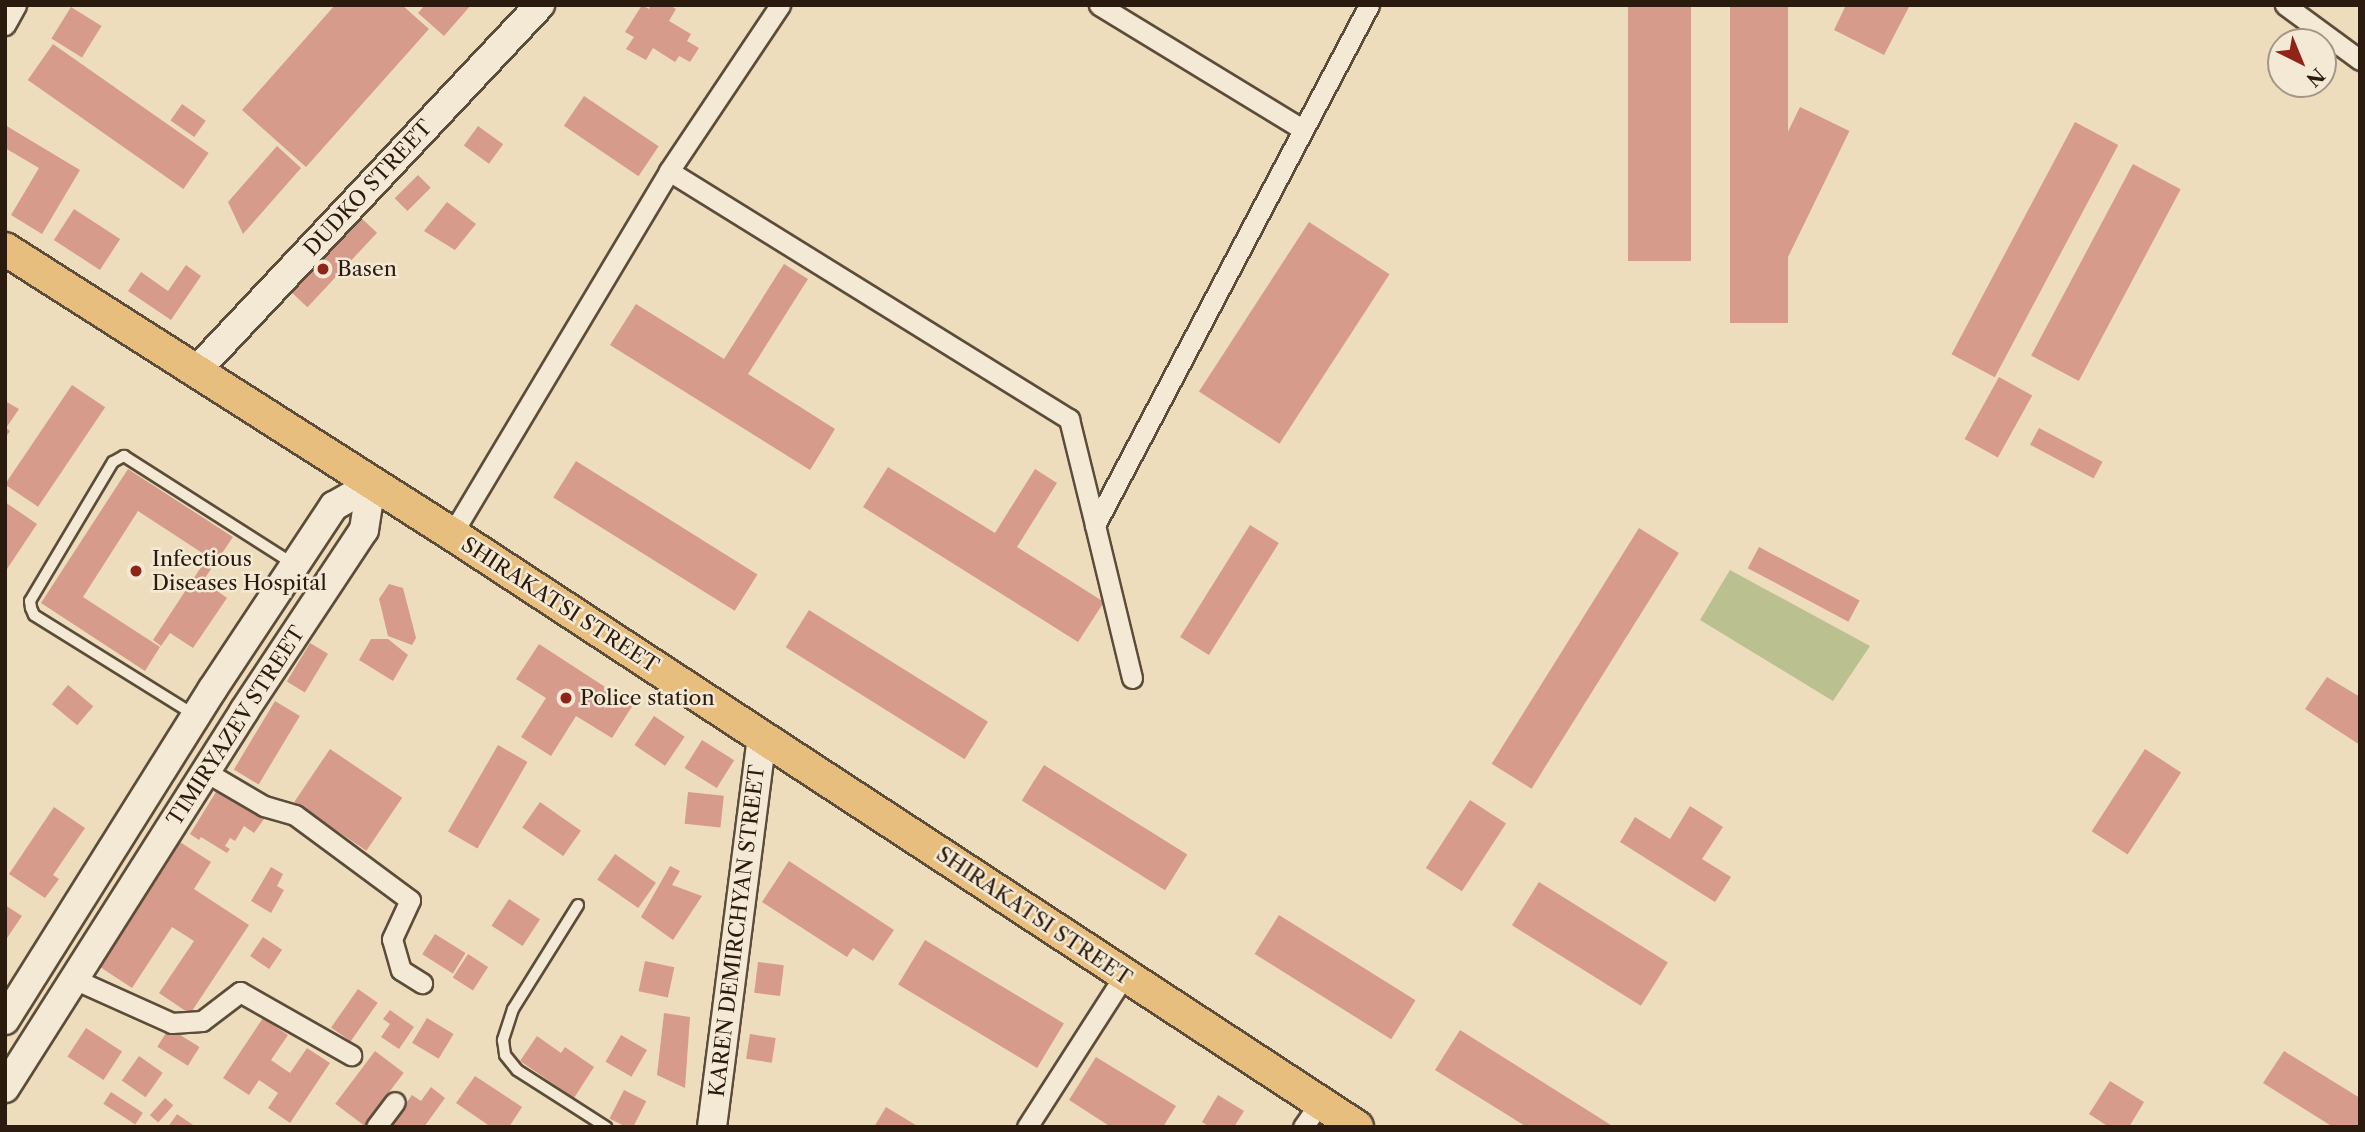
<!DOCTYPE html>
<style>
body{margin:0}
#map{position:relative;width:2365px;height:1132px;overflow:hidden;background:#eeddbd;font-family:"Libre Caslon Text",serif}
div>[style]{position:absolute}
[style*='--x']{left:calc(var(--x)*1px);top:calc(var(--y)*1px);width:calc(var(--w)*1px);rotate:calc(var(--a)*1deg)}
.green>*{inset:0;background:#bac090}
.building>*{inset:0;background:#d79b8b;transform-origin:0 0}
.roads{filter:drop-shadow(2px 0 #5c4c3a) drop-shadow(-2px 0 #5c4c3a) drop-shadow(0 2px #5c4c3a) drop-shadow(0 -2px #5c4c3a)}
.lane>*{height:10px;margin:-5px;padding:0 5px;transform-origin:5px;border-radius:5px;background:#f4e9d4}
.street>*{height:19px;margin:-9.5px;padding:0 9.5px;transform-origin:9.5px;border-radius:9.5px;background:#f4e9d4}
.secondary>*{height:28px;margin:-14px;padding:0 14px;transform-origin:14px;border-radius:14px;background:#f4e9d4}
.primary>*{height:32px;margin:-16px;padding:0 16px;transform-origin:16px;border-radius:16px;background:#e7be7e}
.dots>*{width:19px;height:19px;translate:-50% -50%;box-sizing:border-box;border:4px solid #f4e9d4;border-radius:50%}
span{translate:-50% -50%;white-space:nowrap;text-align:center;line-height:1.15;-webkit-text-stroke:5px #f4e9d4;paint-order:stroke}
.street-label{font-size:21px;color:#2b1b0f}
.poi-label{font-size:21px;color:#2b1b0f}
.left{translate:0 -50%;text-align:left}
.frame{position:absolute;inset:0;border:7px solid #2b1b0f;pointer-events:none}
.north{position:absolute;left:2267px;top:28px;width:70px;height:70px;box-sizing:border-box;background:#f4e9d4;border:2px solid #a49785;border-radius:50%;rotate:137deg;font-size:19px;font-weight:700;line-height:28px;text-align:center;color:#2b1b0f}
.north::after{content:'';display:block;margin:auto;width:24px;height:32px;background:#8f2418;clip-path:polygon(50% 0,100% 100%,50% 72%,0 100%)}
</style>
<div id="map">
<div class="green">
<div style="clip-path:polygon(1730px 570px,1870px 646px,1833px 701px,1700px 620px)"></div>
</div>
<div class="building">
<div style="clip-path:polygon(335px 5px,402px 5px,429px 29px,306px 167px,242px 110px)"></div>
<div style="clip-path:polygon(425px 5px,471px 5px,444px 36px,418px 13px)"></div>
<div style="clip-path:polygon(642px 5px,649px 9px,651px 5px,669px 5px,676px 9px,669px 21px,691px 34px,687px 41px,699px 48px,690px 62px,679px 56px,675px 62px,653px 48px,646px 60px,626px 49px,634px 37px,625px 32px)"></div>
<div style="left:1628px;top:5px;width:63px;height:256px"></div>
<div style="left:1730px;top:5px;width:58px;height:318px"></div>
<div style="clip-path:polygon(1846px 5px,1910px 5px,1884px 55px,1834px 30px)"></div>
<div style="left:71px;top:7px;width:36px;height:37px;rotate:32deg"></div>
<div style="left:53px;top:44px;width:190px;height:44px;rotate:35deg"></div>
<div style="left:584px;top:96px;width:90px;height:36px;rotate:34deg"></div>
<div style="left:182px;top:104px;width:29px;height:20px;rotate:35deg"></div>
<div style="left:1800px;top:107px;width:55px;height:154px;rotate:26deg"></div>
<div style="left:2075px;top:122px;width:49px;height:263px;rotate:28deg"></div>
<div style="clip-path:polygon(5px 125px,80px 170px,42px 234px,11px 215px,39px 168px,5px 148px)"></div>
<div style="left:478px;top:126px;width:31px;height:24px;rotate:36deg"></div>
<div style="clip-path:polygon(277px 146px,301px 168px,243px 234px,228px 202px)"></div>
<div style="left:2133px;top:164px;width:54px;height:217px;rotate:28deg"></div>
<div style="left:418px;top:175px;width:18px;height:33px;rotate:45deg"></div>
<div style="clip-path:polygon(447px 202px,476px 224px,455px 250px,424px 231px)"></div>
<div style="left:74px;top:209px;width:55px;height:37px;rotate:33deg"></div>
<div style="left:358px;top:215px;width:26px;height:102px;rotate:43deg"></div>
<div style="left:1309px;top:222px;width:96px;height:202px;rotate:33deg"></div>
<div style="clip-path:polygon(784px 264px,808px 279px,748px 374px,835px 429px,810px 470px,610px 345px,636px 304px,724px 359px)"></div>
<div style="clip-path:polygon(186px 265px,201px 276px,171px 320px,128px 291px,141px 272px,168px 291px)"></div>
<div style="left:1999px;top:377px;width:38px;height:71px;rotate:29deg"></div>
<div style="left:72px;top:385px;width:40px;height:120px;rotate:34deg"></div>
<div style="clip-path:polygon(5px 401px,19px 409px,6px 428px,10px 431px,5px 438px)"></div>
<div style="left:2039px;top:428px;width:72px;height:19px;rotate:28deg"></div>
<div style="left:576px;top:461px;width:214px;height:43px;rotate:32deg"></div>
<div style="clip-path:polygon(888px 467px,995px 533px,1035px 469px,1057px 483px,1017px 547px,1104px 602px,1078px 642px,863px 507px)"></div>
<div style="clip-path:polygon(128px 469px,233px 537px,216px 562px,138px 511px,83px 597px,160px 647px,145px 671px,41px 603px)"></div>
<div style="clip-path:polygon(5px 502px,37px 524px,5px 572px)"></div>
<div style="left:1250px;top:525px;width:34px;height:132px;rotate:32deg"></div>
<div style="left:1639px;top:528px;width:47px;height:278px;rotate:32deg"></div>
<div style="left:1759px;top:547px;width:114px;height:24px;rotate:28deg"></div>
<div style="clip-path:polygon(207px 558px,215px 563px,203px 581px,227px 598px,193px 648px,170px 633px,161px 646px,153px 640px)"></div>
<div style="clip-path:polygon(389px 584px,403px 588px,416px 638px,412px 645px,388px 636px,379px 599px)"></div>
<div style="left:809px;top:610px;width:211px;height:44px;rotate:32deg"></div>
<div style="clip-path:polygon(371px 639px,388px 639px,408px 655px,393px 681px,359px 660px)"></div>
<div style="left:310px;top:643px;width:21px;height:45px;rotate:31deg"></div>
<div style="clip-path:polygon(539px 644px,633px 705px,612px 738px,576px 716px,551px 756px,521px 737px,546px 698px,516px 679px)"></div>
<div style="clip-path:polygon(2327px 677px,2360px 697px,2360px 745px,2305px 709px)"></div>
<div style="left:68px;top:685px;width:33px;height:25px;rotate:40deg"></div>
<div style="left:275px;top:701px;width:29px;height:80px;rotate:31deg"></div>
<div style="left:654px;top:716px;width:37px;height:35px;rotate:34deg"></div>
<div style="left:702px;top:740px;width:38px;height:33px;rotate:32deg"></div>
<div style="left:498px;top:745px;width:34px;height:100px;rotate:30deg"></div>
<div style="left:330px;top:749px;width:87px;height:64px;rotate:34deg"></div>
<div style="left:2145px;top:749px;width:43px;height:98px;rotate:33deg"></div>
<div style="left:1044px;top:765px;width:169px;height:42px;rotate:32deg"></div>
<div style="clip-path:polygon(219px 787px,256px 810px,254px 813px,264px 819px,254px 833px,244px 826px,235px 841px,230px 838px,225px 846px,230px 849px,227px 853px,201px 837px,199px 840px,190px 834px)"></div>
<div style="left:688px;top:792px;width:36px;height:32px;rotate:6deg"></div>
<div style="left:1470px;top:800px;width:43px;height:81px;rotate:33deg"></div>
<div style="left:540px;top:802px;width:50px;height:31px;rotate:35deg"></div>
<div style="clip-path:polygon(1690px 806px,1723px 827px,1702px 859px,1731px 877px,1715px 902px,1620px 842px,1635px 817px,1670px 839px)"></div>
<div style="clip-path:polygon(54px 807px,85px 828px,53px 875px,59px 879px,45px 898px,9px 874px)"></div>
<div style="clip-path:polygon(180px 842px,211px 862px,194px 889px,249px 925px,190px 1014px,159px 993px,194px 941px,172px 927px,132px 988px,94px 963px,158px 865px,162px 868px)"></div>
<div style="left:615px;top:854px;width:50px;height:31px;rotate:35deg"></div>
<div style="clip-path:polygon(789px 861px,894px 930px,873px 961px,853px 948px,847px 957px,762px 902px)"></div>
<div style="clip-path:polygon(670px 866px,680px 871px,672px 885px,702px 896px,673px 940px,641px 917px)"></div>
<div style="clip-path:polygon(271px 867px,283px 874px,277px 886px,284px 890px,271px 913px,251px 901px)"></div>
<div style="left:1539px;top:882px;width:152px;height:51px;rotate:32deg"></div>
<div style="left:509px;top:899px;width:37px;height:32px;rotate:33deg"></div>
<div style="clip-path:polygon(5px 905px,22px 916px,5px 941px)"></div>
<div style="left:1279px;top:915px;width:161px;height:46px;rotate:32deg"></div>
<div style="left:435px;top:934px;width:36px;height:24px;rotate:32deg"></div>
<div style="left:263px;top:937px;width:23px;height:23px;rotate:34deg"></div>
<div style="left:925px;top:940px;width:162px;height:52px;rotate:31deg"></div>
<div style="left:468px;top:954px;width:24px;height:28px;rotate:33deg"></div>
<div style="left:645px;top:961px;width:30px;height:31px;rotate:12deg"></div>
<div style="left:758px;top:962px;width:26px;height:31px;rotate:7deg"></div>
<div style="left:358px;top:989px;width:24px;height:47px;rotate:35deg"></div>
<div style="clip-path:polygon(390px 1010px,414px 1027px,399px 1049px,381px 1037px,390px 1024px,383px 1019px)"></div>
<div style="clip-path:polygon(664px 1013px,690px 1017px,685px 1088px,657px 1075px)"></div>
<div style="clip-path:polygon(263px 1018px,288px 1035px,271px 1060px,290px 1073px,307px 1048px,330px 1063px,290px 1123px,268px 1108px,278px 1093px,259px 1080px,249px 1095px,223px 1078px)"></div>
<div style="left:427px;top:1018px;width:31px;height:29px;rotate:31deg"></div>
<div style="left:86px;top:1028px;width:43px;height:34px;rotate:33deg"></div>
<div style="left:169px;top:1028px;width:36px;height:22px;rotate:32deg"></div>
<div style="clip-path:polygon(1460px 1030px,1614px 1127px,1527px 1127px,1435px 1070px)"></div>
<div style="left:750px;top:1034px;width:26px;height:25px;rotate:9deg"></div>
<div style="left:621px;top:1035px;width:30px;height:31px;rotate:30deg"></div>
<div style="clip-path:polygon(537px 1036px,561px 1053px,565px 1047px,594px 1067px,574px 1098px,520px 1061px)"></div>
<div style="left:375px;top:1051px;width:36px;height:66px;rotate:37deg"></div>
<div style="clip-path:polygon(2284px 1051px,2360px 1098px,2360px 1127px,2333px 1127px,2263px 1083px)"></div>
<div style="left:139px;top:1056px;width:29px;height:30px;rotate:35deg"></div>
<div style="clip-path:polygon(1096px 1057px,1176px 1106px,1163px 1127px,1111px 1127px,1069px 1100px)"></div>
<div style="clip-path:polygon(475px 1076px,522px 1107px,509px 1127px,491px 1127px,456px 1103px)"></div>
<div style="clip-path:polygon(2110px 1081px,2144px 1102px,2129px 1127px,2109px 1127px,2089px 1114px)"></div>
<div style="clip-path:polygon(431px 1087px,445px 1098px,424px 1127px,389px 1127px,412px 1095px,421px 1101px)"></div>
<div style="left:624px;top:1090px;width:25px;height:32px;rotate:27deg"></div>
<div style="left:111px;top:1092px;width:38px;height:14px;rotate:33deg"></div>
<div style="clip-path:polygon(1218px 1095px,1244px 1111px,1234px 1127px,1210px 1127px,1202px 1122px)"></div>
<div style="left:165px;top:1098px;width:11px;height:23px;rotate:41deg"></div>
<div style="clip-path:polygon(886px 1107px,919px 1127px,874px 1127px)"></div>
<div style="clip-path:polygon(177px 1114px,196px 1127px,168px 1127px)"></div>
</div>
<div class="roads">
<div class="lane">
<div style="--x:193;--y:714;--w:187;--a:-148.1"></div>
<div style="--x:34;--y:615;--w:8;--a:-113"></div>
<div style="--x:31;--y:608;--w:7;--a:-98"></div>
<div style="--x:30;--y:601;--w:162;--a:-59.2"></div>
<div style="--x:113;--y:462;--w:13;--a:-29"></div>
<div style="--x:124;--y:456;--w:199;--a:32.5"></div>
<div style="--x:578;--y:905;--w:123;--a:122"></div>
<div style="--x:513;--y:1009;--w:33;--a:108"></div>
<div style="--x:503;--y:1040;--w:15;--a:82"></div>
<div style="--x:505;--y:1055;--w:19;--a:51"></div>
<div style="--x:517;--y:1070;--w:106;--a:32.6"></div>
</div>
<div class="street">
<div style="--x:1099;--y:5;--w:238;--a:31.4"></div>
<div style="--x:2285;--y:5;--w:93;--a:36.3"></div>
<div style="--x:5;--y:25;--w:23;--a:-61"></div>
<div style="--x:669;--y:171;--w:471;--a:31.8"></div>
<div style="--x:1069;--y:419;--w:109;--a:76.2"></div>
<div style="--x:452;--y:534;--w:423;--a:-59.1"></div>
<div style="--x:669;--y:171;--w:200;--a:-56.2"></div>
<div style="--x:1132;--y:678;--w:157;--a:-103.6"></div>
<div style="--x:1095;--y:525;--w:588;--a:-62.21"></div>
<div style="--x:206;--y:772;--w:67;--a:30.4"></div>
<div style="--x:264;--y:806;--w:32;--a:16"></div>
<div style="--x:295;--y:815;--w:143;--a:36.5"></div>
<div style="--x:410;--y:900;--w:43;--a:114.8"></div>
<div style="--x:392;--y:939;--w:32;--a:74"></div>
<div style="--x:401;--y:970;--w:25;--a:32"></div>
<div style="--x:74;--y:979;--w:107;--a:24.2"></div>
<div style="--x:172;--y:1023;--w:30;--a:-4"></div>
<div style="--x:202;--y:1021;--w:48;--a:-37.3"></div>
<div style="--x:240;--y:992;--w:128;--a:29.6"></div>
<div style="--x:376;--y:1127;--w:31;--a:-53"></div>
<div style="--x:1027;--y:1127;--w:179;--a:-57.3"></div>
<div style="--x:1303;--y:1127;--w:29;--a:-55"></div>
</div>
<div class="secondary">
<div style="--x:197;--y:370;--w:501;--a:-46.78"></div>
<div style="--x:5;--y:1020;--w:390;--a:-57.9"></div>
<div style="--x:212;--y:690;--w:221;--a:-56.5"></div>
<div style="--x:334;--y:506;--w:43;--a:-29.6"></div>
<div style="--x:5;--y:1088;--w:446;--a:-57.6"></div>
<div style="--x:244;--y:711;--w:217;--a:-56.5"></div>
<div style="--x:364;--y:530;--w:46;--a:-81.2"></div>
<div style="--x:712;--y:1127;--w:394;--a:-82.7"></div>
</div>
<div class="primary">
<div style="--x:5;--y:249;--w:530;--a:32.52"></div>
<div style="--x:452;--y:534;--w:1082;--a:33.23"></div>
</div>
</div>
<div class="dots">
<div style="left:323px;top:269px;background:#8f2418"></div>
<div style="left:136px;top:571px;background:#8f2418"></div>
<div style="left:566px;top:698px;background:#8f2418"></div>
</div>
<div class="street-label">
<span style="left:368px;top:188px;rotate:-47deg">DUDKO STREET</span>
<span style="left:560px;top:605px;rotate:33deg">SHIRAKATSI STREET</span>
<span style="left:236px;top:726px;rotate:-57deg">TIMIRYAZEV STREET</span>
<span style="left:1034px;top:916px;rotate:34deg">SHIRAKATSI STREET</span>
<span style="left:737px;top:931px;rotate:-83deg">KAREN DEMIRCHYAN STREET</span>
</div>
<div class="poi-label">
<span class="left" style="left:337px;top:269px">Basen</span>
<span class="left" style="left:152px;top:571px">Infectious<br>Diseases Hospital</span>
<span class="left" style="left:580px;top:698px">Police station</span>
</div>
<div class="frame"></div>
<div class="north">N</div>
</div>
